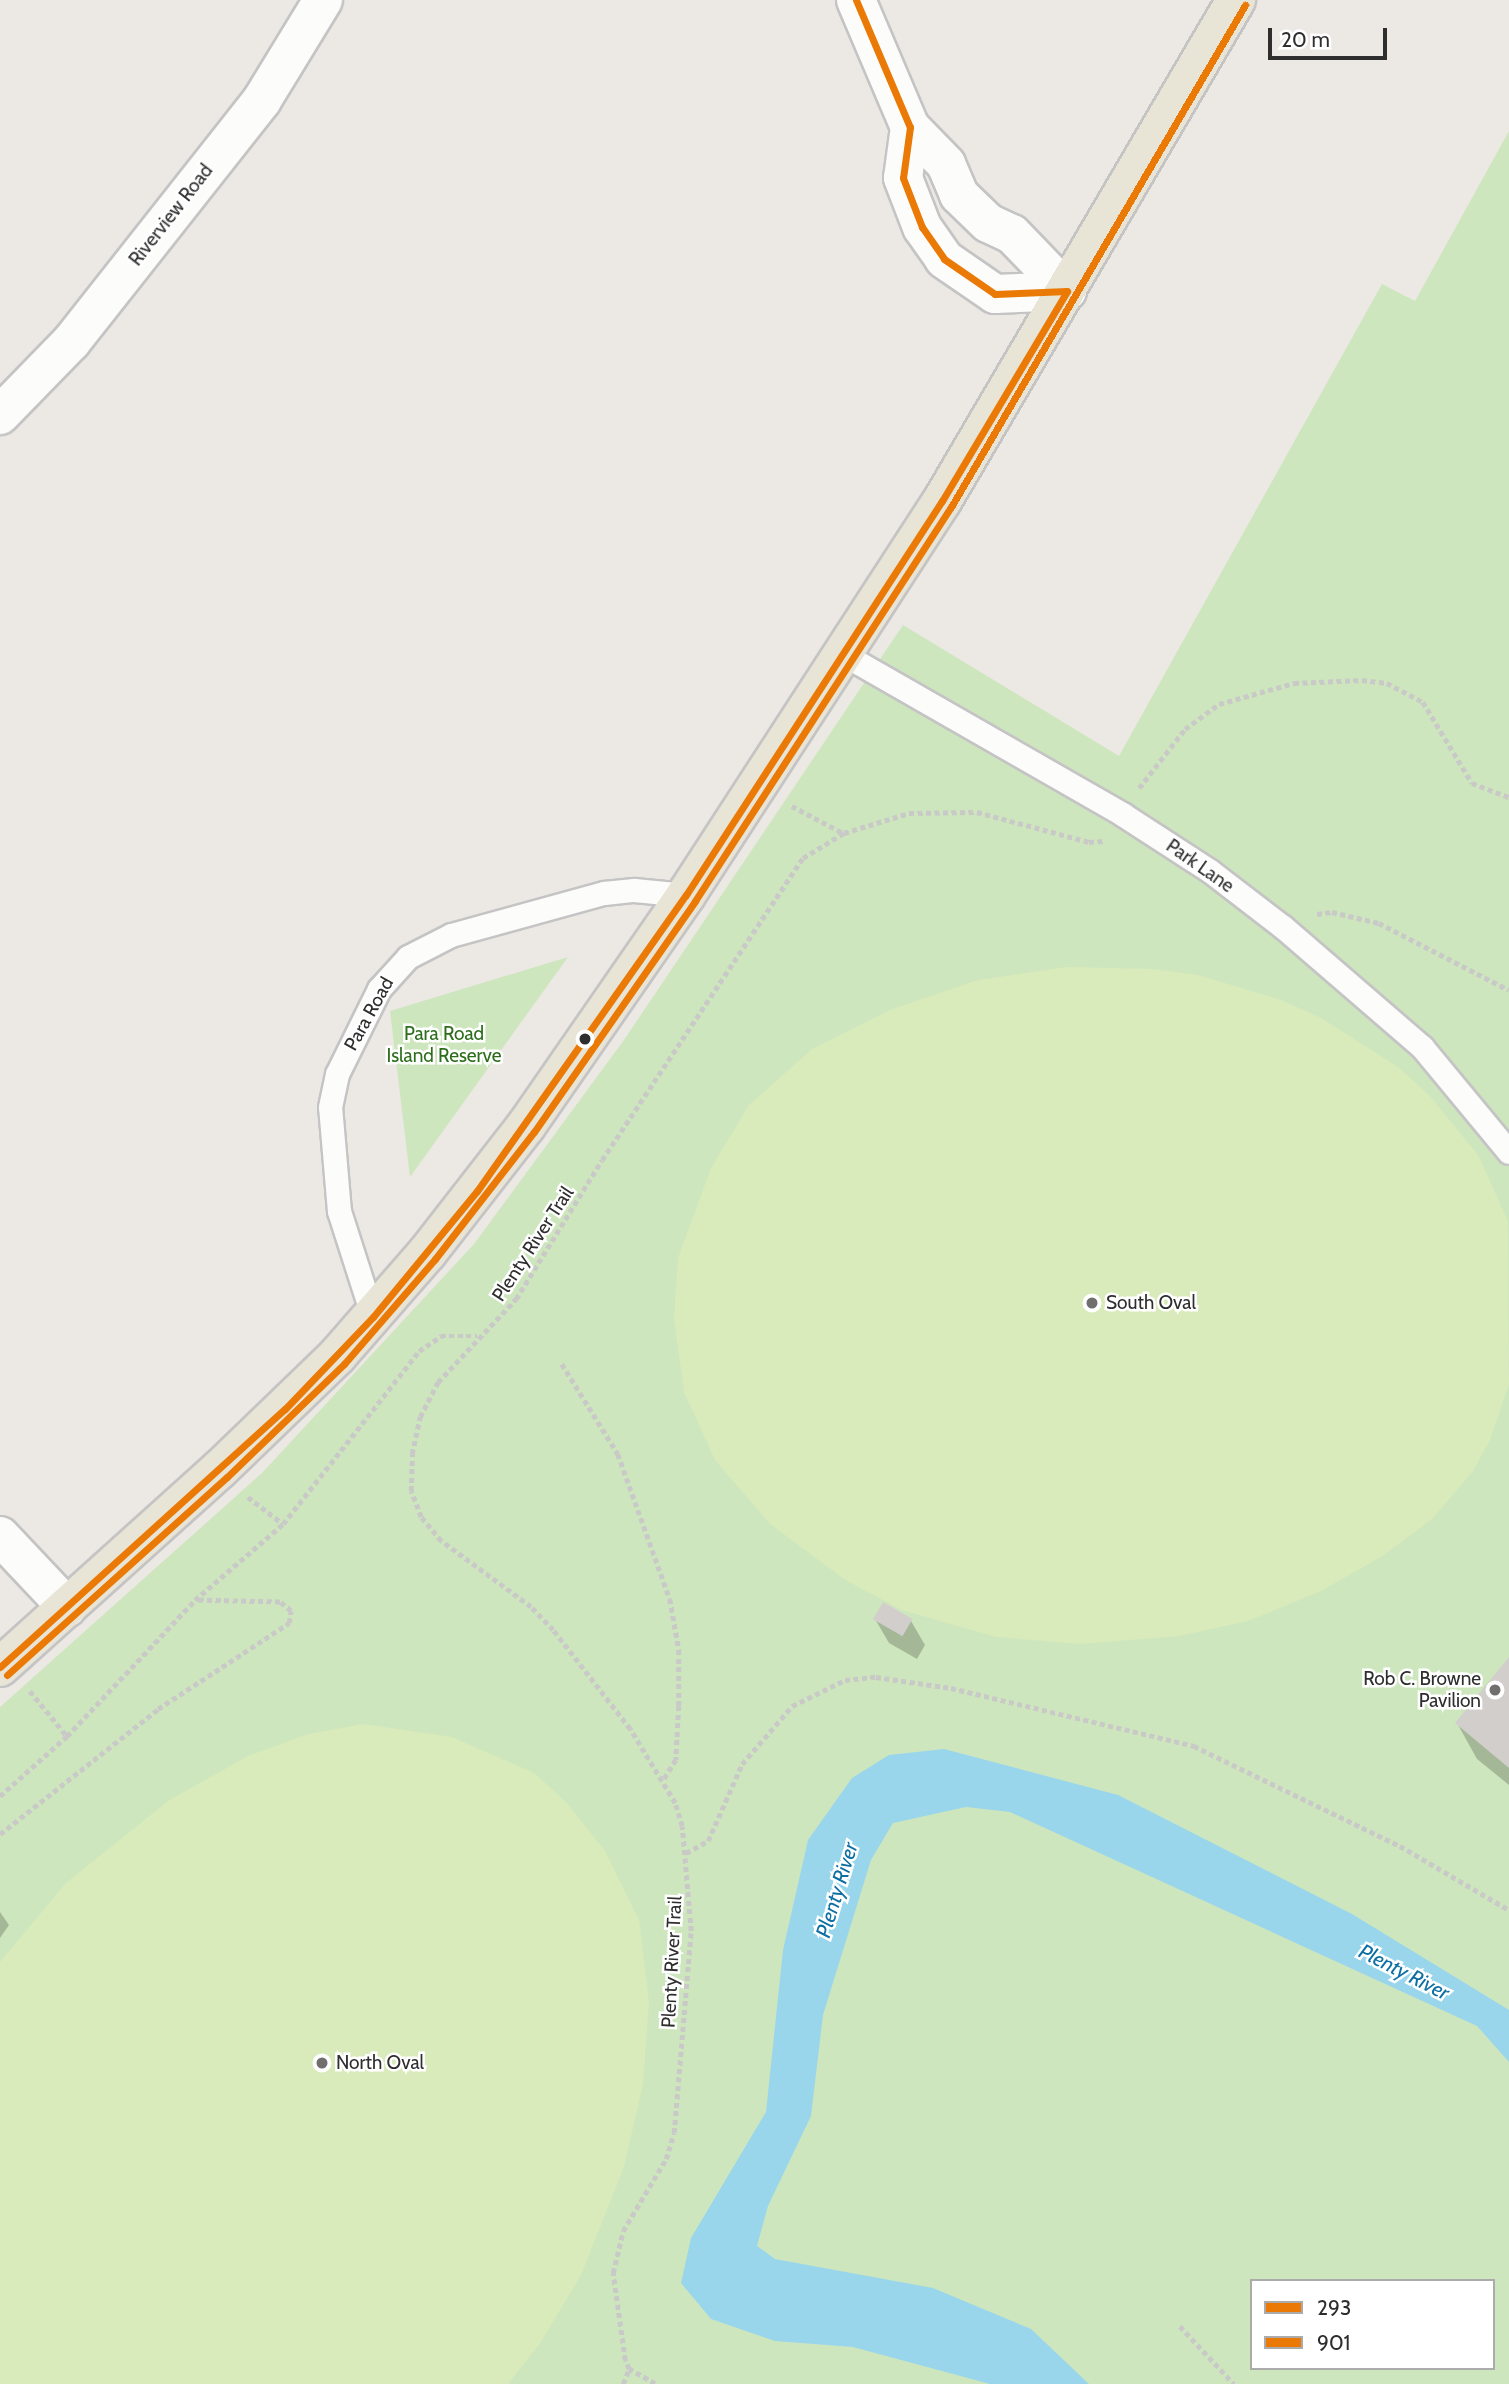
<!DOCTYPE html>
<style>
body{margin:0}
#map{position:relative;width:1509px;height:2384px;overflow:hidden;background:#ece8e4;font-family:Cabin,sans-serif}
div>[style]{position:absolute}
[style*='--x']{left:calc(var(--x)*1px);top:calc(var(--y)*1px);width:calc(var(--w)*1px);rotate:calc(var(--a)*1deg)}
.green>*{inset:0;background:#cee6be}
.pitch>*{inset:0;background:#d9eabb}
.water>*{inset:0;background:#99d6ec}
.shadow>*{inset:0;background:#0003}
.building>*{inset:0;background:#d1cecb;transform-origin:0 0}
.path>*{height:4.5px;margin-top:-2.25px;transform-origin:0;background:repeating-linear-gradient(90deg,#c9c9c8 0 5px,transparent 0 8.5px)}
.roads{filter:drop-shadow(2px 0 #c5c4c5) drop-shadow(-2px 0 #c5c4c5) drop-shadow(0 2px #c5c4c5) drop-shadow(0 -2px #c5c4c5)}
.lane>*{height:23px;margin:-11.5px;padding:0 11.5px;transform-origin:11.5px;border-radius:11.5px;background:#fcfcfb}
.street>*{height:38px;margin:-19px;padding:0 19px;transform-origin:19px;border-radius:19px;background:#fcfcfb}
.secondary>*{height:38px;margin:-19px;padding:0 19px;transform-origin:19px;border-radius:19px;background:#fcfcfb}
.primary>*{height:38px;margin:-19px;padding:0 19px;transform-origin:19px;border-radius:19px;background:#e8e4d6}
.bus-1>*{height:7px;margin:-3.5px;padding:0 3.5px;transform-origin:3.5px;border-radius:3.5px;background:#ea7a05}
.bus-2>*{height:7px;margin:-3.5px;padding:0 3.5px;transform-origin:3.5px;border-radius:3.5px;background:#ea7a05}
.dots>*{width:19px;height:19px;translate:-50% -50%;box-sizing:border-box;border:4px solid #fff;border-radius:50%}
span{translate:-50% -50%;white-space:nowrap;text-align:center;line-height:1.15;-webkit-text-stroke:5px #fff;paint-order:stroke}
.street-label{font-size:19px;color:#2e2e2e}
.park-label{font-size:19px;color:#2c6e1b}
.poi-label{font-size:19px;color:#2e2e2e}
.left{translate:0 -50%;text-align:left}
.right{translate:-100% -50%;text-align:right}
.water-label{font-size:21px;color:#0d6fa3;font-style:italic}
.legend{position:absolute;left:1250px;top:2279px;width:245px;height:91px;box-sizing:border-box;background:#fff;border:2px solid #ababab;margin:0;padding:9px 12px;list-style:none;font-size:21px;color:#2e2e2e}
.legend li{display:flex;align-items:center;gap:14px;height:35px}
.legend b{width:35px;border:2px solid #ababab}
.scale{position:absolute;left:1268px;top:28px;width:119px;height:32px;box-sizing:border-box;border:4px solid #2e2e2e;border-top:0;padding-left:9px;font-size:21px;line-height:24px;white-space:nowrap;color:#2e2e2e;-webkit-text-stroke:5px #fff;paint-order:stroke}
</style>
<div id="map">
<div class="green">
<div style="clip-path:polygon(evenodd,1509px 131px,1509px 2384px,0 2384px,0 1707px,262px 1473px,474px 1244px,624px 1040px,903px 625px,1119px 756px,1382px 284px,1415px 301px,1509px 131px,1252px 2281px,1493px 2281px,1493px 2368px,1252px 2368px,1252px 2281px)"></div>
<div style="clip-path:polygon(568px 957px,410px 1177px,390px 1011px)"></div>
</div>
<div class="pitch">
<div style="clip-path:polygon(1067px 967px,1153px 969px,1198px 975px,1281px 1000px,1321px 1018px,1398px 1067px,1429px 1095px,1478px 1155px,1508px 1221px,1509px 1384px,1490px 1440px,1473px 1471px,1432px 1519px,1381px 1557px,1319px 1592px,1248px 1621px,1179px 1636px,1080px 1644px,996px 1637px,902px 1610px,847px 1581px,770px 1524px,715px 1460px,684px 1392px,674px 1318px,678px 1258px,711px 1168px,749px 1105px,812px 1049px,890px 1010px,978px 980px)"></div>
<div style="clip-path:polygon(363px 1724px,452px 1737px,534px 1773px,565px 1801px,605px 1851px,639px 1920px,649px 2002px,643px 2084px,624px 2167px,581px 2275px,541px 2342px,508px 2384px,0 2384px,0 1962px,66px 1883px,168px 1801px,248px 1756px,309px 1734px)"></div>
</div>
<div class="water">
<div style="clip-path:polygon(944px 1749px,1118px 1795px,1352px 1914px,1509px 2010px,1509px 2062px,1477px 2026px,1010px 1812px,966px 1807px,893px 1823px,871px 1860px,823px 2015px,811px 2116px,768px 2206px,757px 2246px,775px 2259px,933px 2288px,1031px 2329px,1089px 2384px,990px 2384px,853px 2347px,775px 2341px,711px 2319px,681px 2283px,691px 2238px,766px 2112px,783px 1950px,808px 1840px,852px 1778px,889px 1755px)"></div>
</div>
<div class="shadow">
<div style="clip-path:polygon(875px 1619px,911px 1621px,925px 1645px,917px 1659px,889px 1643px)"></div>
<div style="clip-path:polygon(1509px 1659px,1509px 1785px,1477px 1759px,1457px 1723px)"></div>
<div style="clip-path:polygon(0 1912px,9px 1925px,0 1938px)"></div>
</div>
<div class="building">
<div style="left:883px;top:1602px;width:34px;height:20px;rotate:30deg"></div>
<div style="clip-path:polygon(1509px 1657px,1509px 1768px,1455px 1723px)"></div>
</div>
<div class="path">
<div style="--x:1139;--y:788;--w:75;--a:-52.1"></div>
<div style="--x:1185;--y:729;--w:42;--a:-36.3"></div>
<div style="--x:1219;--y:704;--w:78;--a:-15.6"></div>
<div style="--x:1294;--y:683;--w:68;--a:-2.5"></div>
<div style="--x:1362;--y:680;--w:25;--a:7"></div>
<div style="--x:1387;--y:683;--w:41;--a:27.8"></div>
<div style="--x:1423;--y:702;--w:95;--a:58.8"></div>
<div style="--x:1472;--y:783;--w:40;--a:21"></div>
<div style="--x:792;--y:806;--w:58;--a:27.9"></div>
<div style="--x:1317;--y:914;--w:15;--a:-8"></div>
<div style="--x:1332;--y:912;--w:48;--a:13.2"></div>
<div style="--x:1379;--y:923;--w:146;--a:27.3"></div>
<div style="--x:562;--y:1364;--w:106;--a:58.1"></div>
<div style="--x:618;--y:1454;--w:154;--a:70.3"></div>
<div style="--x:670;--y:1599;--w:52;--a:80"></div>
<div style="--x:679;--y:1650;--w:56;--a:90"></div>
<div style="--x:679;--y:1706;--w:54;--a:93.2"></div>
<div style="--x:676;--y:1760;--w:25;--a:122"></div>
<div style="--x:248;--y:1497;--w:44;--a:37.6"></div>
<div style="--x:30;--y:1691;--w:58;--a:50.6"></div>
<div style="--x:0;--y:1796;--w:90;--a:-41.8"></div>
<div style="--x:67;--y:1736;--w:187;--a:-46.7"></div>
<div style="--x:195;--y:1600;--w:116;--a:-40.8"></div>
<div style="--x:283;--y:1524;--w:220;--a:-51.8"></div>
<div style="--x:419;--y:1351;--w:27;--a:-34"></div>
<div style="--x:441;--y:1336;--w:36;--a:0"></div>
<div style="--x:0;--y:1834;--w:201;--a:-38.3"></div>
<div style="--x:158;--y:1709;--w:157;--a:-33.3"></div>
<div style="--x:289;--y:1623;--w:12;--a:-81"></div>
<div style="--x:291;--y:1611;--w:14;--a:-141"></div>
<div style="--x:280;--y:1602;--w:83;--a:-178.6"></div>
<div style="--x:686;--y:1853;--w:25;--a:-29"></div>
<div style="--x:708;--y:1841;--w:84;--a:-66.2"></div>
<div style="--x:742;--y:1764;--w:77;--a:-49.2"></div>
<div style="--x:792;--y:1706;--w:59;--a:-26.1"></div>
<div style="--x:845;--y:1680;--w:31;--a:-6"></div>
<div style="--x:876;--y:1677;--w:76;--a:8.3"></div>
<div style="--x:951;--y:1688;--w:250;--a:13.4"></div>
<div style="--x:1194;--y:1746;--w:229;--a:25.9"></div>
<div style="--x:1400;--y:1846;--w:126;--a:30.4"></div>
<div style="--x:1180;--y:2326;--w:79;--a:47"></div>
<div style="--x:623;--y:2384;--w:16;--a:-68"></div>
<div style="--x:655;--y:2384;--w:30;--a:-150"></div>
<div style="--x:629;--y:2369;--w:10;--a:-114"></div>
<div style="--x:625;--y:2360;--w:88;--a:-97.9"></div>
<div style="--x:613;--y:2273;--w:43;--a:-76.6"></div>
<div style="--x:623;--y:2231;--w:84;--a:-59.2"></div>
<div style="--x:666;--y:2159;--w:27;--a:-73"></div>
<div style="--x:674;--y:2133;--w:203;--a:-85.2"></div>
<div style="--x:691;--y:1931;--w:105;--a:-94.9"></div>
<div style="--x:682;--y:1826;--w:24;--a:-107"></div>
<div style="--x:675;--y:1803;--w:87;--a:-121.3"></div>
<div style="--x:630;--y:1729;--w:125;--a:-127.9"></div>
<div style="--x:553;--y:1630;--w:32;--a:-134"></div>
<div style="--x:531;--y:1607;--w:112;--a:-143.7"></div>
<div style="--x:441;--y:1541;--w:31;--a:-130"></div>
<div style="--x:421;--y:1517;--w:28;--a:-111"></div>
<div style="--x:411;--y:1491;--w:37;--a:-88"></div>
<div style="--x:412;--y:1454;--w:38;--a:-78"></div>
<div style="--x:420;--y:1417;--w:39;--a:-63"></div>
<div style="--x:438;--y:1382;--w:114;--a:-46.8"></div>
<div style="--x:516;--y:1299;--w:163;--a:-58.3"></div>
<div style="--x:602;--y:1160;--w:363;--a:-56.4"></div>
<div style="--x:803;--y:858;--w:48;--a:-31.4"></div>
<div style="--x:844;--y:833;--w:68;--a:-17.1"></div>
<div style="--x:909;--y:813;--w:68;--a:-0.8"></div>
<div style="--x:977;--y:812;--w:116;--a:15"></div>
<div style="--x:1089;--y:842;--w:14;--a:-4"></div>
</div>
<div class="roads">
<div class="lane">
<div style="--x:843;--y:654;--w:322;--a:29.8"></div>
<div style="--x:1122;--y:814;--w:105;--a:32.9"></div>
<div style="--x:1210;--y:871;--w:92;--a:37.5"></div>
<div style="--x:1283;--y:927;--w:184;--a:40.8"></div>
<div style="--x:1422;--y:1047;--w:136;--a:50.4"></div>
<div style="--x:373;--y:1317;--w:111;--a:-107.8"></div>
<div style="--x:339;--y:1211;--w:104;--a:-94.9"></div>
<div style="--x:330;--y:1107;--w:34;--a:-78"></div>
<div style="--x:337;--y:1074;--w:95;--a:-63.7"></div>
<div style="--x:379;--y:989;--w:43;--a:-47.8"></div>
<div style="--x:408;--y:957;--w:48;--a:-27.1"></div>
<div style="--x:451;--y:935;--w:159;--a:-15.4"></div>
<div style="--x:604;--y:893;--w:30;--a:-6"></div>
<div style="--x:634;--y:890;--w:52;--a:5.5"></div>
</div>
<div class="street">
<div style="--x:0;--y:415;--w:102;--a:-45.8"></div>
<div style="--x:71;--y:342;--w:308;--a:-51.7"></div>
<div style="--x:262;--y:100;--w:117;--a:-58.6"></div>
<div style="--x:0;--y:1536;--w:98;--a:46.7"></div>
</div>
<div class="secondary">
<div style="--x:856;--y:0;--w:138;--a:67"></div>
<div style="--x:910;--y:127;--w:52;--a:45.8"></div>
<div style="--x:946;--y:164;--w:34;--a:67"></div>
<div style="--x:959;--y:195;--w:40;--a:44"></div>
<div style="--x:988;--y:223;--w:26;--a:25"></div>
<div style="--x:1012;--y:234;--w:79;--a:46"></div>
<div style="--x:910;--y:127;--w:51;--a:97.8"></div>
<div style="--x:903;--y:178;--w:53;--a:68.8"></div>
<div style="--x:922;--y:227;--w:39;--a:55"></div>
<div style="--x:944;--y:259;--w:62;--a:34.5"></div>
<div style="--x:995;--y:294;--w:72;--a:-2.4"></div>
</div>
<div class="primary">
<div style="--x:0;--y:1667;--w:296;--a:-42"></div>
<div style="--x:220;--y:1469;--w:163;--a:-44"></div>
<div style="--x:337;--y:1356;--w:137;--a:-48.9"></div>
<div style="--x:427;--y:1253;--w:161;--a:-52.1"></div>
<div style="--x:526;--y:1126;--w:281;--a:-55.3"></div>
<div style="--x:686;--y:895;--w:470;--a:-57"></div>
<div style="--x:942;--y:501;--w:581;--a:-59.59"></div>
</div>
</div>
<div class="bus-1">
<div style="--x:856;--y:0;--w:138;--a:67"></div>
<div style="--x:910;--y:127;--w:51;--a:97.8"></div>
<div style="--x:903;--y:178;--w:53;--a:68.8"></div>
<div style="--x:922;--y:227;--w:39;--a:55"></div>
<div style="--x:944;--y:259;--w:62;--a:34.5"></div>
<div style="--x:995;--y:294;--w:72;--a:-2.4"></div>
<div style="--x:0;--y:1667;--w:384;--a:-42.2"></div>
<div style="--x:285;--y:1409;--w:127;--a:-46.3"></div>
<div style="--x:373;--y:1317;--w:163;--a:-50.5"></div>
<div style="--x:477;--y:1191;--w:362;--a:-54.8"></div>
<div style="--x:686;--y:895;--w:470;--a:-57"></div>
<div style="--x:942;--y:501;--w:244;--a:-59.2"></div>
</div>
<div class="bus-2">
<div style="--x:7;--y:1675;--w:296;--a:-42"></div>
<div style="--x:227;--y:1477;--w:163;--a:-44"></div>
<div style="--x:344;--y:1364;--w:139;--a:-49.1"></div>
<div style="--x:435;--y:1259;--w:161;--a:-52.1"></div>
<div style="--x:534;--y:1132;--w:282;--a:-55.1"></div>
<div style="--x:695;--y:901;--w:470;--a:-57"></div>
<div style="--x:951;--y:507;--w:582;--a:-59.64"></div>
</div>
<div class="dots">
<div style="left:585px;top:1039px;background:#2e2e2e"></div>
<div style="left:1092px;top:1303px;background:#706f6e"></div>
<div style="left:1495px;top:1690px;background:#706f6e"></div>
<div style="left:322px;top:2063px;background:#706f6e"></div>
</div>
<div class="street-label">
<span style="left:171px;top:215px;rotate:-52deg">Riverview Road</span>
<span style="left:1200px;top:866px;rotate:35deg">Park Lane</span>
<span style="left:369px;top:1014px;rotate:-61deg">Para Road</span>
<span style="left:533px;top:1244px;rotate:-57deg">Plenty River Trail</span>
<span style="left:672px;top:1962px;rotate:-87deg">Plenty River Trail</span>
</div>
<div class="park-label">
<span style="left:444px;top:1045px">Para Road<br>Island Reserve</span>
</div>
<div class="poi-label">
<span class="left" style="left:1106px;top:1303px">South Oval</span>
<span class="right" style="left:1481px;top:1690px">Rob C. Browne<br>Pavilion</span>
<span class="left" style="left:336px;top:2063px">North Oval</span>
</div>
<div class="water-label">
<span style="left:837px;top:1890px;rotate:-73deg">Plenty River</span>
<span style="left:1404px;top:1972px;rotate:27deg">Plenty River</span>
</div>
<ul class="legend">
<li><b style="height:9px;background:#ea7a05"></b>293</li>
<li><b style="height:9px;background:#ea7a05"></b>901</li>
</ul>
<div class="scale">20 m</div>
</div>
